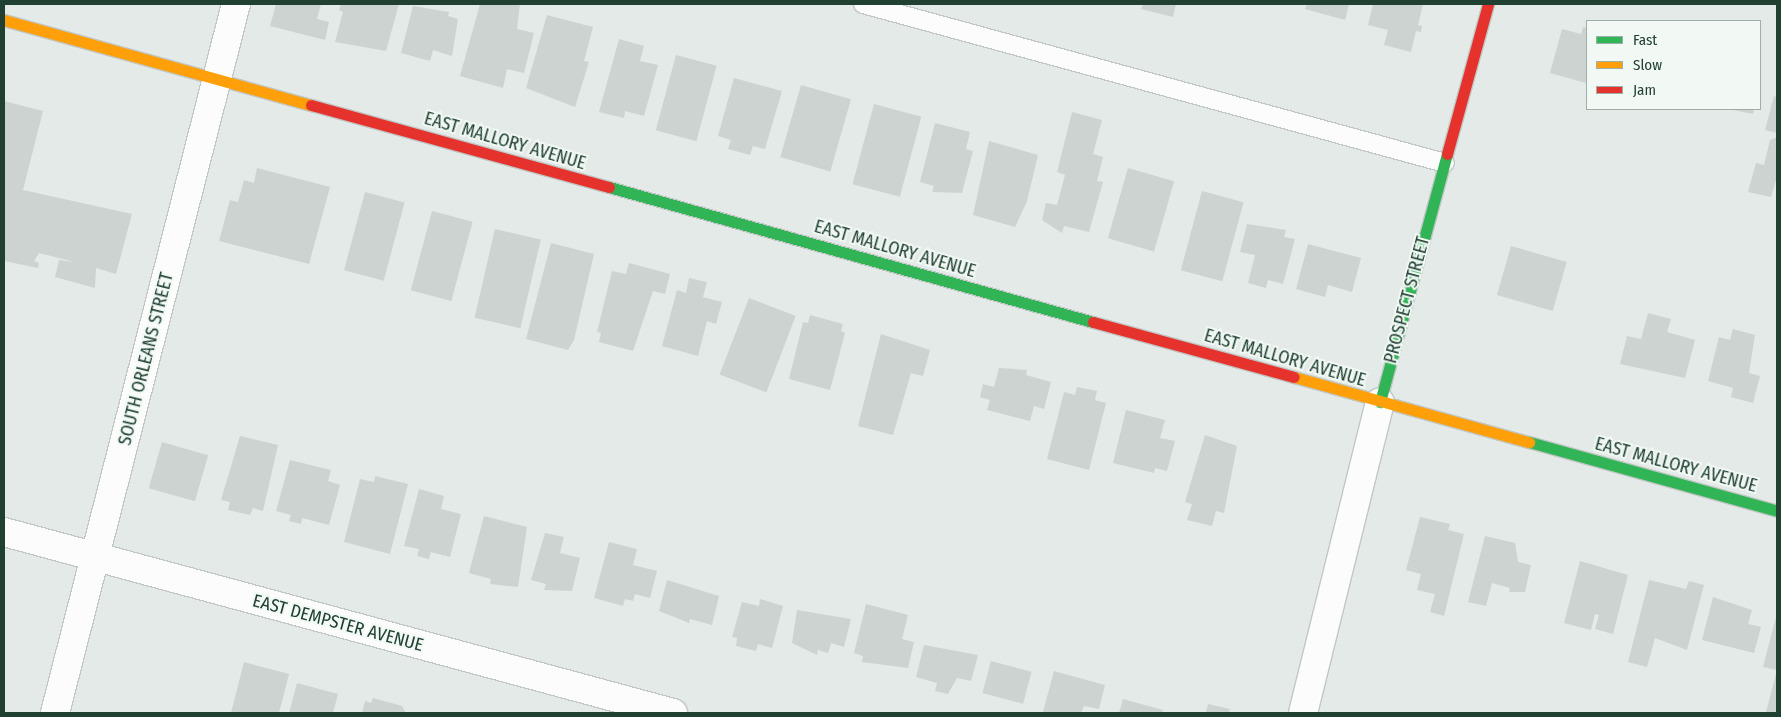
<!DOCTYPE html>
<style>
body{margin:0}
#map{position:relative;width:1781px;height:717px;overflow:hidden;background:#e4eae7;font-family:"Fira Sans Condensed",sans-serif}
div>[style]{position:absolute}
[style*='--x']{left:calc(var(--x)*1px);top:calc(var(--y)*1px);width:calc(var(--w)*1px);rotate:calc(var(--a)*1deg)}
.building>*{inset:0;background:#ccd3d0;transform-origin:0 0}
.roads{filter:drop-shadow(1px 0 #c1c7c4) drop-shadow(-1px 0 #c1c7c4) drop-shadow(0 1px #c1c7c4) drop-shadow(0 -1px #c1c7c4)}
.lane>*{height:18px;margin:-9px;padding:0 9px;transform-origin:9px;border-radius:9px;background:#fbfcfb}
.street>*{height:28px;margin:-14px;padding:0 14px;transform-origin:14px;border-radius:14px;background:#fbfcfb}
.fast>*{height:11px;margin:-5.5px;padding:0 5.5px;transform-origin:5.5px;border-radius:5.5px;background:#30b455}
.slow>*{height:11px;margin:-5.5px;padding:0 5.5px;transform-origin:5.5px;border-radius:5.5px;background:#ff9f0a}
.jam>*{height:11px;margin:-5.5px;padding:0 5.5px;transform-origin:5.5px;border-radius:5.5px;background:#e5322d}
span{translate:-50% -50%;white-space:nowrap;text-align:center;line-height:1.15;-webkit-text-stroke:4px #f2f9f5;paint-order:stroke}
.street-label{font-size:18px;color:#204032}
.frame{position:absolute;inset:0;border:5px solid #204032;pointer-events:none}
.legend{position:absolute;left:1586px;top:20px;width:175px;height:90px;box-sizing:border-box;background:#f2f9f5;border:1px solid #9eafa7;margin:0;padding:6px 9px;list-style:none;font-size:15px;color:#204032}
.legend li{display:flex;align-items:center;gap:10px;height:25px}
.legend b{width:25px;border:1px solid #9eafa7}
</style>
<div id="map">
<div class="building">
<div style="clip-path:polygon(276px 4px,321px 4px,317px 19px,329px 22px,325px 40px,270px 26px)"></div>
<div style="clip-path:polygon(341px 4px,399px 4px,386px 51px,335px 42px,343px 12px,339px 10px)"></div>
<div style="clip-path:polygon(480px 4px,520px 4px,517px 29px,534px 33px,524px 73px,507px 69px,503px 88px,460px 76px)"></div>
<div style="clip-path:polygon(1143px 4px,1176px 4px,1173px 17px,1141px 9px)"></div>
<div style="clip-path:polygon(1307px 4px,1349px 4px,1345px 20px,1305px 9px)"></div>
<div style="clip-path:polygon(1373px 4px,1423px 4px,1418px 25px,1422px 26px,1421px 32px,1416px 31px,1411px 52px,1384px 45px,1388px 30px,1368px 25px)"></div>
<div style="clip-path:polygon(413px 6px,449px 12px,448px 16px,458px 19px,452px 56px,433px 50px,430px 61px,401px 53px)"></div>
<div style="clip-path:polygon(547px 15px,593px 27px,584px 61px,589px 62px,575px 107px,526px 88px)"></div>
<div style="clip-path:polygon(1583px 27px,1587px 28px,1586px 83px,1550px 73px,1562px 29px,1581px 34px)"></div>
<div style="clip-path:polygon(619px 39px,644px 46px,640px 61px,658px 65px,644px 116px,625px 111px,624px 118px,599px 112px)"></div>
<div style="left:676px;top:55px;width:42px;height:78px;rotate:15deg"></div>
<div style="clip-path:polygon(734px 78px,782px 91px,765px 149px,753px 146px,750px 155px,728px 149px,731px 140px,718px 136px)"></div>
<div style="left:801px;top:85px;width:52px;height:75px;rotate:16deg"></div>
<div style="clip-path:polygon(1774px 96px,1777px 97px,1777px 133px,1765px 130px)"></div>
<div style="clip-path:polygon(4px 101px,43px 111px,23px 190px,132px 214px,116px 274px,96px 268px,95px 288px,55px 277px,59px 260px,75px 262px,39px 253px,34px 261px,39px 263px,38px 268px,4px 261px)"></div>
<div style="left:874px;top:104px;width:49px;height:83px;rotate:15deg"></div>
<div style="clip-path:polygon(1728px 109px,1754px 109px,1753px 114px)"></div>
<div style="clip-path:polygon(1072px 112px,1102px 120px,1093px 154px,1103px 157px,1097px 181px,1103px 182px,1089px 232px,1064px 226px,1062px 233px,1042px 220px,1046px 203px,1057px 205px,1065px 175px,1057px 172px)"></div>
<div style="clip-path:polygon(935px 123px,970px 132px,966px 149px,973px 151px,962px 193px,932px 192px,934px 186px,920px 182px)"></div>
<div style="clip-path:polygon(1777px 137px,1777px 177px,1771px 197px,1748px 192px,1756px 163px,1764px 165px,1770px 140px)"></div>
<div style="clip-path:polygon(989px 141px,1038px 155px,1027px 201px,1015px 227px,973px 215px)"></div>
<div style="clip-path:polygon(257px 168px,330px 187px,309px 264px,219px 241px,230px 200px,238px 202px,244px 180px,254px 183px)"></div>
<div style="left:1128px;top:168px;width:48px;height:73px;rotate:16deg"></div>
<div style="left:1202px;top:191px;width:43px;height:82px;rotate:15deg"></div>
<div style="left:365px;top:192px;width:41px;height:81px;rotate:15deg"></div>
<div style="left:432px;top:211px;width:42px;height:82px;rotate:15deg"></div>
<div style="clip-path:polygon(1247px 224px,1286px 230px,1284px 237px,1295px 239px,1283px 284px,1268px 280px,1266px 288px,1248px 283px,1255px 255px,1240px 252px)"></div>
<div style="left:495px;top:229px;width:47px;height:91px;rotate:13deg"></div>
<div style="clip-path:polygon(551px 243px,594px 254px,574px 340px,568px 350px,526px 339px)"></div>
<div style="clip-path:polygon(1308px 244px,1361px 258px,1352px 292px,1328px 285px,1325px 297px,1296px 289px)"></div>
<div style="left:1511px;top:246px;width:58px;height:51px;rotate:16deg"></div>
<div style="clip-path:polygon(629px 263px,670px 274px,665px 294px,653px 291px,633px 351px,599px 342px,601px 333px,597px 332px,612px 271px,626px 274px)"></div>
<div style="clip-path:polygon(689px 278px,707px 282px,703px 297px,722px 302px,716px 324px,707px 321px,698px 356px,662px 346px,677px 290px,686px 293px)"></div>
<div style="left:749px;top:298px;width:50px;height:82px;rotate:21deg"></div>
<div style="clip-path:polygon(1648px 313px,1671px 319px,1667px 332px,1695px 340px,1685px 378px,1620px 364px,1627px 336px,1641px 339px)"></div>
<div style="clip-path:polygon(810px 315px,843px 324px,841px 331px,845px 333px,830px 390px,789px 379px,803px 322px,808px 323px)"></div>
<div style="clip-path:polygon(1733px 329px,1755px 335px,1749px 373px,1760px 376px,1753px 403px,1731px 397px,1733px 388px,1708px 381px,1719px 337px,1730px 340px)"></div>
<div style="clip-path:polygon(881px 334px,930px 350px,923px 376px,911px 373px,893px 435px,858px 426px)"></div>
<div style="clip-path:polygon(999px 368px,1027px 370px,1026px 375px,1051px 382px,1044px 409px,1034px 406px,1030px 421px,987px 410px,990px 400px,980px 397px,983px 384px,994px 387px)"></div>
<div style="clip-path:polygon(1077px 387px,1097px 391px,1095px 400px,1106px 403px,1089px 470px,1047px 459px,1064px 392px,1075px 395px)"></div>
<div style="clip-path:polygon(1126px 410px,1165px 420px,1160px 438px,1175px 441px,1167px 471px,1155px 468px,1154px 473px,1113px 463px)"></div>
<div style="clip-path:polygon(1205px 435px,1237px 446px,1224px 513px,1216px 511px,1212px 526px,1187px 520px,1192px 504px,1185px 502px)"></div>
<div style="clip-path:polygon(240px 436px,278px 445px,263px 511px,253px 508px,250px 515px,228px 510px,230px 502px,221px 500px)"></div>
<div style="left:162px;top:442px;width:48px;height:48px;rotate:16deg"></div>
<div style="clip-path:polygon(290px 460px,331px 470px,328px 481px,340px 485px,329px 525px,302px 518px,301px 524px,289px 521px,291px 515px,276px 511px)"></div>
<div style="clip-path:polygon(375px 476px,408px 484px,390px 554px,344px 542px,360px 479px,374px 482px)"></div>
<div style="clip-path:polygon(419px 489px,444px 496px,441px 509px,461px 514px,450px 557px,431px 552px,429px 559px,417px 556px,419px 549px,404px 546px)"></div>
<div style="clip-path:polygon(484px 516px,527px 527px,518px 587px,490px 584px,491px 579px,469px 573px)"></div>
<div style="clip-path:polygon(1420px 517px,1450px 524px,1448px 530px,1464px 534px,1444px 616px,1430px 612px,1435px 594px,1417px 590px,1421px 574px,1406px 570px)"></div>
<div style="clip-path:polygon(545px 533px,564px 537px,560px 553px,580px 558px,572px 591px,544px 590px,546px 584px,531px 580px)"></div>
<div style="clip-path:polygon(1485px 536px,1515px 543px,1518px 562px,1531px 565px,1525px 592px,1509px 592px,1510px 588px,1492px 583px,1486px 606px,1468px 602px)"></div>
<div style="clip-path:polygon(609px 542px,637px 549px,633px 565px,657px 571px,650px 598px,635px 594px,633px 601px,625px 599px,623px 606px,594px 598px)"></div>
<div style="clip-path:polygon(1580px 561px,1628px 575px,1613px 634px,1595px 629px,1599px 615px,1595px 614px,1591px 630px,1564px 623px)"></div>
<div style="clip-path:polygon(667px 580px,719px 596px,712px 625px,690px 619px,689px 623px,659px 611px)"></div>
<div style="clip-path:polygon(1649px 580px,1686px 589px,1689px 581px,1704px 585px,1687px 650px,1655px 638px,1647px 667px,1628px 662px)"></div>
<div style="clip-path:polygon(1713px 597px,1752px 610px,1748px 624px,1761px 627px,1754px 653px,1702px 640px)"></div>
<div style="clip-path:polygon(760px 599px,783px 606px,772px 648px,758px 644px,756px 651px,736px 646px,737px 638px,732px 637px,742px 602px,759px 606px)"></div>
<div style="clip-path:polygon(866px 604px,908px 615px,902px 639px,914px 642px,908px 668px,862px 662px,863px 656px,854px 653px)"></div>
<div style="clip-path:polygon(797px 610px,851px 619px,844px 647px,831px 643px,828px 653px,818px 650px,817px 655px,792px 643px)"></div>
<div style="clip-path:polygon(1777px 613px,1777px 713px,1771px 713px,1766px 712px,1777px 670px,1763px 667px)"></div>
<div style="clip-path:polygon(924px 645px,978px 655px,971px 681px,957px 678px,948px 694px,935px 691px,937px 683px,916px 677px)"></div>
<div style="left:991px;top:661px;width:42px;height:33px;rotate:15deg"></div>
<div style="clip-path:polygon(244px 662px,289px 674px,279px 713px,231px 713px)"></div>
<div style="clip-path:polygon(1054px 671px,1105px 685px,1099px 709px,1084px 706px,1081px 713px,1043px 712px)"></div>
<div style="clip-path:polygon(297px 683px,338px 694px,333px 713px,289px 713px)"></div>
<div style="clip-path:polygon(373px 698px,402px 706px,406px 713px,362px 713px,365px 701px,371px 703px)"></div>
<div style="clip-path:polygon(1123px 699px,1163px 710px,1162px 713px,1119px 713px)"></div>
<div style="clip-path:polygon(1208px 704px,1230px 709px,1229px 713px,1206px 713px)"></div>
</div>
<div class="roads">
<div class="lane">
<div style="--x:863;--y:4;--w:603;--a:15.28"></div>
</div>
<div class="street">
<div style="--x:4;--y:532;--w:693;--a:15.14"></div>
<div style="--x:55;--y:713;--w:732;--a:-75.68"></div>
<div style="--x:1303;--y:713;--w:320;--a:-76.1"></div>
</div>
<div class="fast">
<div style="--x:609;--y:187;--w:502;--a:15.59"></div>
<div style="--x:1380;--y:402;--w:257;--a:-74.9"></div>
<div style="--x:1529;--y:442;--w:257;--a:15.5"></div>
</div>
<div class="slow">
<div style="--x:4;--y:20;--w:319;--a:15.5"></div>
<div style="--x:1294;--y:377;--w:244;--a:15.5"></div>
</div>
<div class="jam">
<div style="--x:311;--y:105;--w:309;--a:15.4"></div>
<div style="--x:1447;--y:154;--w:156;--a:-74.7"></div>
<div style="--x:1093;--y:322;--w:208;--a:15.3"></div>
</div>
</div>
<div class="street-label">
<span style="left:505px;top:141px;rotate:16deg">EAST MALLORY AVENUE</span>
<span style="left:895px;top:249px;rotate:16deg">EAST MALLORY AVENUE</span>
<span style="left:1407px;top:300px;rotate:-75deg">PROSPECT STREET</span>
<span style="left:1285px;top:358px;rotate:16deg">EAST MALLORY AVENUE</span>
<span style="left:146px;top:359px;rotate:-76deg">SOUTH ORLEANS STREET</span>
<span style="left:1676px;top:465px;rotate:15deg">EAST MALLORY AVENUE</span>
<span style="left:338px;top:623px;rotate:15deg">EAST DEMPSTER AVENUE</span>
</div>
<div class="frame"></div>
<ul class="legend">
<li><b style="height:6px;background:#30b455"></b>Fast</li>
<li><b style="height:6px;background:#ff9f0a"></b>Slow</li>
<li><b style="height:6px;background:#e5322d"></b>Jam</li>
</ul>
</div>
